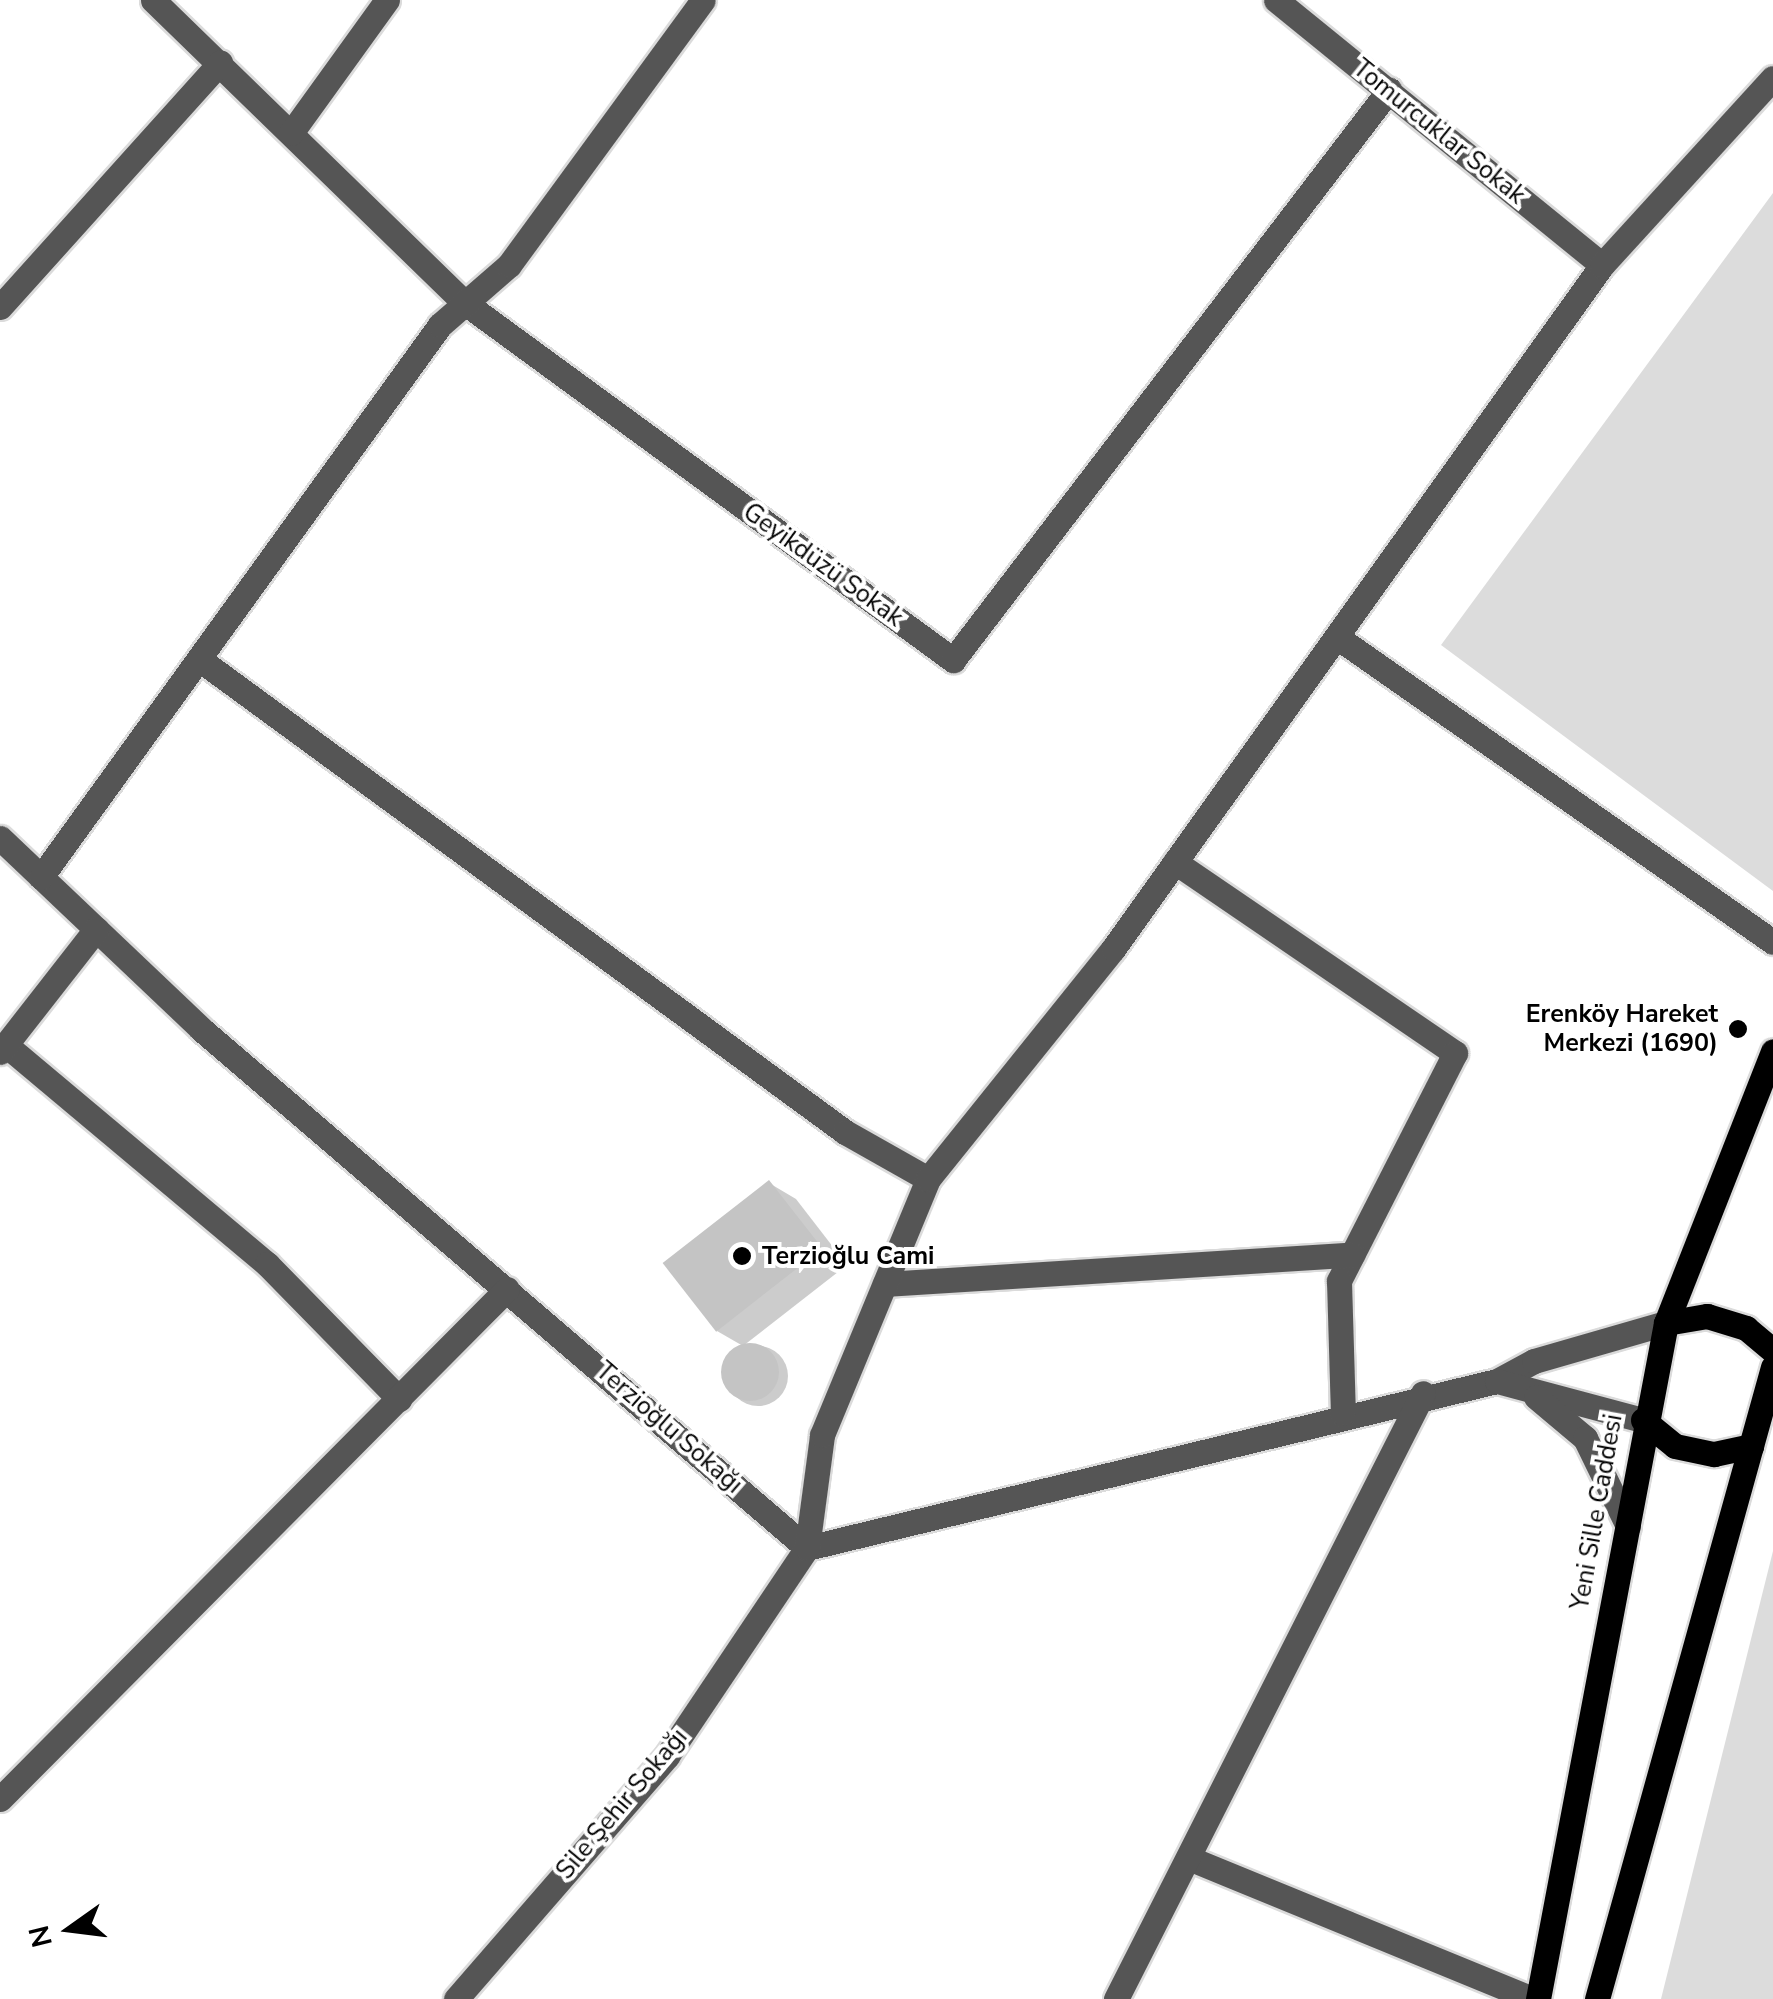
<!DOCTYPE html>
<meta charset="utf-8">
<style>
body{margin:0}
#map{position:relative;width:1773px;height:1999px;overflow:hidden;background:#fff;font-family:"Nunito Sans",sans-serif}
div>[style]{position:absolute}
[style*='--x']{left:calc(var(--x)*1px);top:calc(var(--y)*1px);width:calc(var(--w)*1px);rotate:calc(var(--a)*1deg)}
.green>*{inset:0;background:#dcdcdc}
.shadow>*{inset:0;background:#0003}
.round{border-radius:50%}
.building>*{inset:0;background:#c4c4c4;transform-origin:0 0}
.roads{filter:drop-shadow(2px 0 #dbdbdb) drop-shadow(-2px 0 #dbdbdb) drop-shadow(0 2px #dbdbdb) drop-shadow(0 -2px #dbdbdb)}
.minor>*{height:25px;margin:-12.5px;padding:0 12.5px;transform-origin:12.5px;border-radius:12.5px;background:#555}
.major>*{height:25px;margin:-12.5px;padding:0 12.5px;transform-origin:12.5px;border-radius:12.5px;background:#000}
.dots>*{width:28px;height:28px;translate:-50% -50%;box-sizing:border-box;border:5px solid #fff;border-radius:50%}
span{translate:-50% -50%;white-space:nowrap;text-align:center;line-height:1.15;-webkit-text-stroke:8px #fff;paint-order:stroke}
.street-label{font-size:25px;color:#000}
.poi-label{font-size:25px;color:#000;font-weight:700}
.right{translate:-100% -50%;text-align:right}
.left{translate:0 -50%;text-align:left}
.north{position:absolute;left:20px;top:1879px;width:100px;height:100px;-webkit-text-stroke:8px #fff;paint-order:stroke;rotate:256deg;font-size:28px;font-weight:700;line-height:40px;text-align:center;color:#000}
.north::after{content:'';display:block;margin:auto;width:35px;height:45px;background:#000;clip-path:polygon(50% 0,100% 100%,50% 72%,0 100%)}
</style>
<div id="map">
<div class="green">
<div style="clip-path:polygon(1773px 193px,1773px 891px,1441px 645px)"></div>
<div style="clip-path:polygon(1773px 1551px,1773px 1999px,1661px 1999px)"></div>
</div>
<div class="shadow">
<div style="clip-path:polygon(769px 1183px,796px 1199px,847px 1265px,743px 1346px,717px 1331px)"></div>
<div class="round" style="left:728px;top:1346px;width:60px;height:60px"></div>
</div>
<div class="building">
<div style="left:769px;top:1180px;width:87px;height:135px;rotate:52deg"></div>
<div class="round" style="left:721px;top:1343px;width:58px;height:58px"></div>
</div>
<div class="roads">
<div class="minor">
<div style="--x:153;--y:0;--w:435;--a:44.2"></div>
<div style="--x:465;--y:303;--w:605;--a:36.19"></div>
<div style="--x:953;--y:660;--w:718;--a:-52.59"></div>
<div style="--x:1276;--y:0;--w:420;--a:39.1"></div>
<div style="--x:291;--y:133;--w:164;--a:-54.2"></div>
<div style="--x:0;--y:307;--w:329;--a:-48"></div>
<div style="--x:1337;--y:637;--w:532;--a:34.97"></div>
<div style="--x:199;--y:659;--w:801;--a:36.21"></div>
<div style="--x:845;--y:1132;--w:95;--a:29.5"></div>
<div style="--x:0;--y:838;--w:277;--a:43.5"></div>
<div style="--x:201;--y:1029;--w:798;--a:40.58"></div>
<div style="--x:807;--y:1548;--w:710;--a:-13.61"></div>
<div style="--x:1497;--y:1381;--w:42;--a:-28.4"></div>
<div style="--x:1534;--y:1361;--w:137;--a:-16.1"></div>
<div style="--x:1175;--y:862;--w:339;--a:34.3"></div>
<div style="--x:1455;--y:1053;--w:256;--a:117"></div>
<div style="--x:1339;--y:1281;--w:132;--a:88.3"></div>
<div style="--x:41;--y:877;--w:681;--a:-54.14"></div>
<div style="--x:440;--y:325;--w:91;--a:-41"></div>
<div style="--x:509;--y:265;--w:328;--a:-53.8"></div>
<div style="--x:6;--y:1045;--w:341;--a:40"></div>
<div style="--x:267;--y:1264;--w:189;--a:45.6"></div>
<div style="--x:0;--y:1052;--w:156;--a:-52"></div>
<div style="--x:885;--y:1284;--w:468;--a:-3.6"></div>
<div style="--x:1497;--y:1381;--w:151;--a:15"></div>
<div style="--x:1536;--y:1397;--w:64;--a:39.9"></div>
<div style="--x:1585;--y:1438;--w:98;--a:64"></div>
<div style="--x:0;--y:1799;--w:719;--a:-45.17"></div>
<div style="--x:1191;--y:1859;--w:370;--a:22.3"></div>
<div style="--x:456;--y:1999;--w:322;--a:-49"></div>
<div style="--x:667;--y:1756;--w:251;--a:-56.1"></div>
<div style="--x:807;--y:1548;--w:114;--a:-82.4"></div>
<div style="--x:822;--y:1435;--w:277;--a:-67.5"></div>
<div style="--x:928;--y:1179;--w:295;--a:-51.2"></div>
<div style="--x:1113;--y:949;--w:841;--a:-54.44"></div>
<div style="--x:1602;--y:265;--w:253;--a:-47.6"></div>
<div style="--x:1116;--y:1999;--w:679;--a:-63.13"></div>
</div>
<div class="major">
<div style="--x:1666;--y:1323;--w:42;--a:-9.7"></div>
<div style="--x:1707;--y:1316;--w:41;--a:17.1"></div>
<div style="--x:1746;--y:1328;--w:35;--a:40"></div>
<div style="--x:1643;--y:1420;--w:41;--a:39.1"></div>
<div style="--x:1675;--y:1446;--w:40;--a:12"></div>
<div style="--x:1714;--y:1454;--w:38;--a:-12"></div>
<div style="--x:1538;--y:1999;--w:688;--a:-79.28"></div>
<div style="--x:1666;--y:1323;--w:292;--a:-68.5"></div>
<div style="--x:1597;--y:1999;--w:656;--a:-74.44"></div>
</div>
</div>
<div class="dots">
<div style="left:1738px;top:1029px;background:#000"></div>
<div style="left:742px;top:1256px;background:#000"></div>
</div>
<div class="street-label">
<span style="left:1439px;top:132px;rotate:39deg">Tomurcuklar Sokak</span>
<span style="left:823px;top:565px;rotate:36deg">Geyikdüzü Sokak</span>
<span style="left:669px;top:1428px;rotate:41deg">Terzioğlu Sokağı</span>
<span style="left:1597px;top:1512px;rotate:-80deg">Yeni Sille Caddesi</span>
<span style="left:622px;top:1804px;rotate:-50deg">Sile Şehir Sokağı</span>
</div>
<div class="poi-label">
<span class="right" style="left:1718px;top:1029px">Erenköy Hareket<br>Merkezi (1690)</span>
<span class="left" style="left:762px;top:1256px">Terzioğlu Cami</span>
</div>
<div class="north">N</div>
</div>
